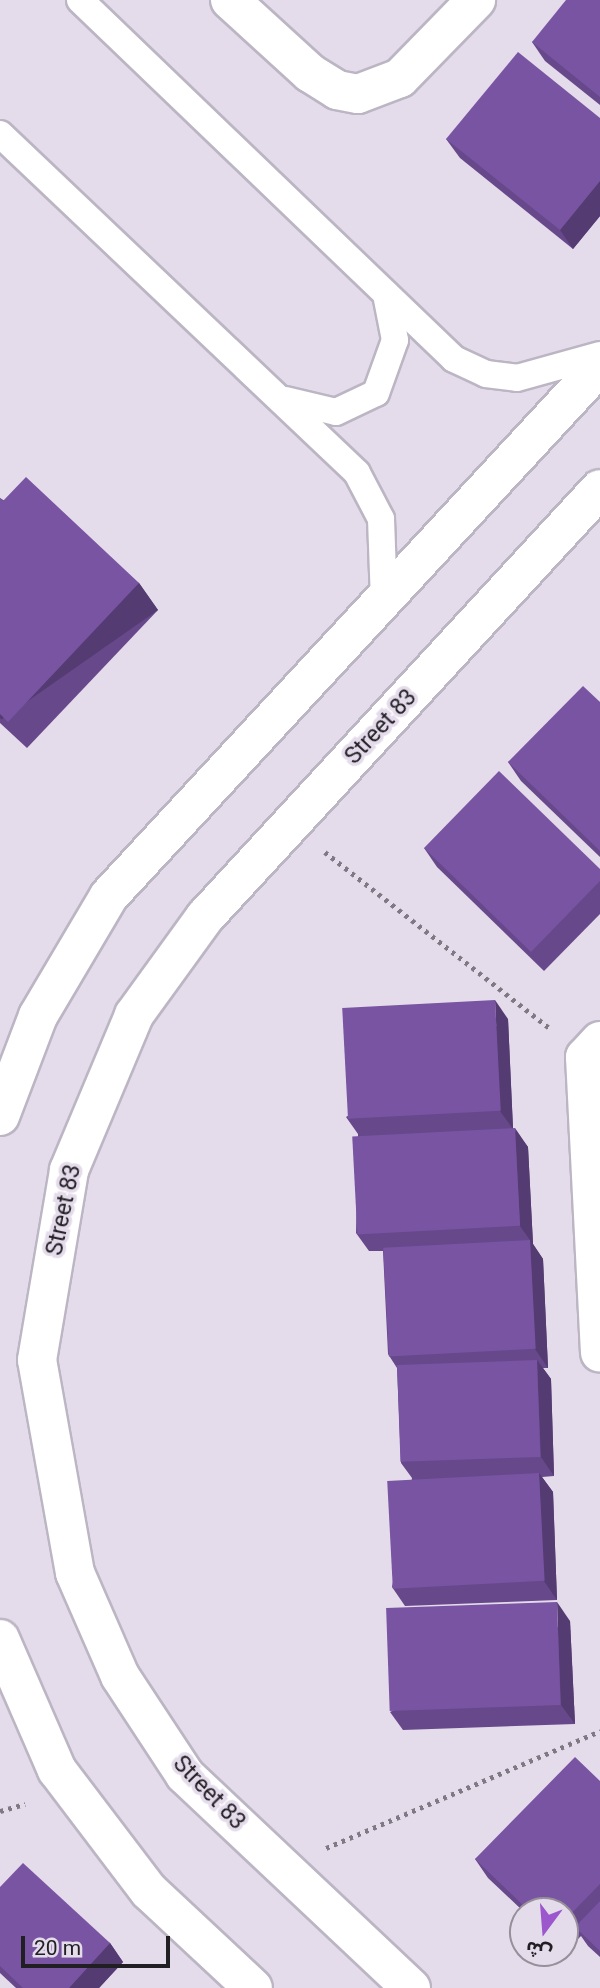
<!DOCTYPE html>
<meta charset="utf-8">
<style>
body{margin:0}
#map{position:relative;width:600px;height:1988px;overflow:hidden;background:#e5dceb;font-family:Roboto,"Noto Sans Arabic",sans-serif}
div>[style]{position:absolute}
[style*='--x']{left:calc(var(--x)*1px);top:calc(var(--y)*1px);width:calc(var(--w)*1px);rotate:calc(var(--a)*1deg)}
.path>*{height:4.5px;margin-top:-2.25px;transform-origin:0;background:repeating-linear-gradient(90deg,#7e7983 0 3.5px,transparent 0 8.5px)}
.roads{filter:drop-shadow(2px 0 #bcb5c3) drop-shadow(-2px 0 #bcb5c3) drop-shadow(0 2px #bcb5c3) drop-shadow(0 -2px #bcb5c3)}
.service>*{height:26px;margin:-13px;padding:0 13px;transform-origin:13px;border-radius:13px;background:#fff}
.minor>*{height:38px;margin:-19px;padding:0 19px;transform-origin:19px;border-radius:19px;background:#fff}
.tertiary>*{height:38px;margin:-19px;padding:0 19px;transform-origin:19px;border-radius:19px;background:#fff}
.wall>*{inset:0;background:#67488b}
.shaded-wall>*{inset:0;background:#543b71;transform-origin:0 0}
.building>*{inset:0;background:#7854a2;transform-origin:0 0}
span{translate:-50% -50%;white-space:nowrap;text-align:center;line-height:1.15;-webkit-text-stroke:7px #e5dceb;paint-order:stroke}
.street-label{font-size:23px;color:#211e24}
.north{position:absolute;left:509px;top:1897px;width:70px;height:70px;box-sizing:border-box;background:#e5dceb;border:2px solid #97909b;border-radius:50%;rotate:196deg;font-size:19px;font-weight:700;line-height:28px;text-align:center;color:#211e24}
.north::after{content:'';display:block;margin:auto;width:24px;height:32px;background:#9c57cc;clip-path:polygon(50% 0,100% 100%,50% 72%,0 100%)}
.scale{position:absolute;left:21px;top:1936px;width:149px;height:32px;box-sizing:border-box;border:4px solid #211e24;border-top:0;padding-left:9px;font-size:21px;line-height:24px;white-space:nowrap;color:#211e24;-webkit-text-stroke:5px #e5dceb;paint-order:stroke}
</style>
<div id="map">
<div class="path">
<div style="--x:325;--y:852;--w:288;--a:38.1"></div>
<div style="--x:0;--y:1811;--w:26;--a:-16"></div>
<div style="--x:326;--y:1848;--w:298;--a:-23.1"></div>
</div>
<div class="roads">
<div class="service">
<div style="--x:80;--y:0;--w:518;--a:43.83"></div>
<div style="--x:454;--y:359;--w:35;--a:25"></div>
<div style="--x:486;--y:374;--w:31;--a:7"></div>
<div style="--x:517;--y:378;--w:86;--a:-15.5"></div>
<div style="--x:0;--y:134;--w:492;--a:43.5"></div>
<div style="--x:357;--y:473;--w:52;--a:62.4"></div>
<div style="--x:381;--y:519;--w:80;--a:87.9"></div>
<div style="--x:285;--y:400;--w:52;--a:13.2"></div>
<div style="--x:336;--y:412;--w:44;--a:-25.4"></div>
<div style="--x:376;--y:393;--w:56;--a:-70.3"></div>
<div style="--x:395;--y:340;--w:47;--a:-101.1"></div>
</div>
<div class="minor">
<div style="--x:230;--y:0;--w:108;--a:42.4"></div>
<div style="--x:310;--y:73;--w:32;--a:32"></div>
<div style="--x:337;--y:90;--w:21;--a:11"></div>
<div style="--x:358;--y:94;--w:45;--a:-20.9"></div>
<div style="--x:400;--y:78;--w:109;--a:-45.7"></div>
<div style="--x:600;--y:1041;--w:22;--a:133"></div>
<div style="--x:585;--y:1057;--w:296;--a:87.1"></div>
</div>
<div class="tertiary">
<div style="--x:0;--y:1116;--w:107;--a:-69.2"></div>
<div style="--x:38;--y:1016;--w:139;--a:-59.4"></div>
<div style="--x:109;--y:896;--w:722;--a:-47.19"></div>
<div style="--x:0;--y:1639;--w:143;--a:66.5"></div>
<div style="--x:57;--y:1770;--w:152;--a:52.8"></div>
<div style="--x:149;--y:1891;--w:142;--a:43"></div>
<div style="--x:411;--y:1988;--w:311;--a:-136.7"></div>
<div style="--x:185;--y:1775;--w:118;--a:-123.3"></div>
<div style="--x:120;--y:1676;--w:112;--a:-113.6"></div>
<div style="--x:75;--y:1573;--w:216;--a:-100.1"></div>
<div style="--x:37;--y:1360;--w:193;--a:-80.4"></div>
<div style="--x:69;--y:1170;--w:168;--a:-67.2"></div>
<div style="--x:134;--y:1015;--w:121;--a:-54.1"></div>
<div style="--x:205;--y:917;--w:582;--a:-47.3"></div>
</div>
</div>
<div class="wall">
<div style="clip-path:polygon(600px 0,600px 105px,545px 61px,532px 42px)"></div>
<div style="clip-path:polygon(600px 118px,600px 216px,573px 249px,460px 158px,446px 139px)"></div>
<div style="clip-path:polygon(0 498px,139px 583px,158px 610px,27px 748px,0 723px)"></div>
<div style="clip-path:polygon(600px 702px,600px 857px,521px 781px,508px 762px)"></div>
<div style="clip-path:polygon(424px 848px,600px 869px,600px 914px,544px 971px,437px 867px)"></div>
<div style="clip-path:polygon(508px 1019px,513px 1128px,528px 1147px,533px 1244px,543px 1259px,548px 1368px,543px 1368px,551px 1379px,554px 1476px,542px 1477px,553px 1492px,557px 1600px,405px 1606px,392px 1587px,412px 1478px,401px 1463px,397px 1368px,388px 1354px,383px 1251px,369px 1251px,356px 1233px,358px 1134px,346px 1117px)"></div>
<div style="clip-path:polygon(570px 1621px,575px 1724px,403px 1730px,390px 1712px)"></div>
<div style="clip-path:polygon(600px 1781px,600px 1957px,588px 1946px,581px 1936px,565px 1952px,565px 1911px,523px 1911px,488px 1878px,475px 1859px)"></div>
<div style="clip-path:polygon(0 1887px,110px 1943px,123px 1962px,99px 1988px,16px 1988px,0 1973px)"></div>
</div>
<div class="shaded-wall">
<div style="clip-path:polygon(600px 181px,600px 216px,573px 249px,560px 230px)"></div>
<div style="left:139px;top:583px;width:33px;height:191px;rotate:55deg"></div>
<div style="clip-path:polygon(495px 1000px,508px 1019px,513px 1129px,500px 1111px)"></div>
<div style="clip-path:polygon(515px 1128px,528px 1147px,533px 1244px,543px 1259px,548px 1368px,535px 1349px,530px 1240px,520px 1226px)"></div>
<div style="clip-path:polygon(537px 1360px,551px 1379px,554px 1476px,541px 1457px)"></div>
<div style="clip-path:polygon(539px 1473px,553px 1492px,557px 1600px,544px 1581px)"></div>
<div style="clip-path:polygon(557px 1602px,570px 1621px,575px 1724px,561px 1705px)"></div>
<div style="clip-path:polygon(110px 1943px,123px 1962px,99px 1988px,69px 1988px)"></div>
</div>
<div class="building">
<div style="clip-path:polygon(566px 0,600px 0,600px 97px,532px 42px)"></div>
<div style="clip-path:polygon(518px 52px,600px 118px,600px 181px,560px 230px,446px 139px)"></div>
<div style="clip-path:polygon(26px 477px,139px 583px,8px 722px,0 714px,0 498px,3px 501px)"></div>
<div style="clip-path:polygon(583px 686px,600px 702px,600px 851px,508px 762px)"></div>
<div style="clip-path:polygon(499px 771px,600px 869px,600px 881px,531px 952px,424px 848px)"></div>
<div style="left:495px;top:1000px;width:111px;height:153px;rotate:87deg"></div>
<div style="left:515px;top:1128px;width:98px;height:163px;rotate:87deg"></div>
<div style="left:530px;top:1240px;width:109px;height:147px;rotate:87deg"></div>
<div style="left:537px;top:1360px;width:97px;height:140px;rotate:88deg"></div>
<div style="left:539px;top:1473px;width:108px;height:152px;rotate:87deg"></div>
<div style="left:557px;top:1602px;width:103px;height:171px;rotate:88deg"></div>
<div style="clip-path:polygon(575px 1757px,600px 1781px,600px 1884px,565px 1920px,565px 1911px,529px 1911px,475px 1859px)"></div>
<div style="clip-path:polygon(23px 1863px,110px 1943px,69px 1988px,23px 1988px,0 1966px,0 1887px)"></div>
<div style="clip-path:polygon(600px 1901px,600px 1951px,575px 1927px)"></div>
</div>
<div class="street-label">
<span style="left:381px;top:727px;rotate:-47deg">Street 83</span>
<span style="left:64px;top:1210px;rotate:-78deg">Street 83</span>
<span style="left:209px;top:1793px;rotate:46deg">Street 83</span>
</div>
<div class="north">ش</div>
<div class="scale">20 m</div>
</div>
